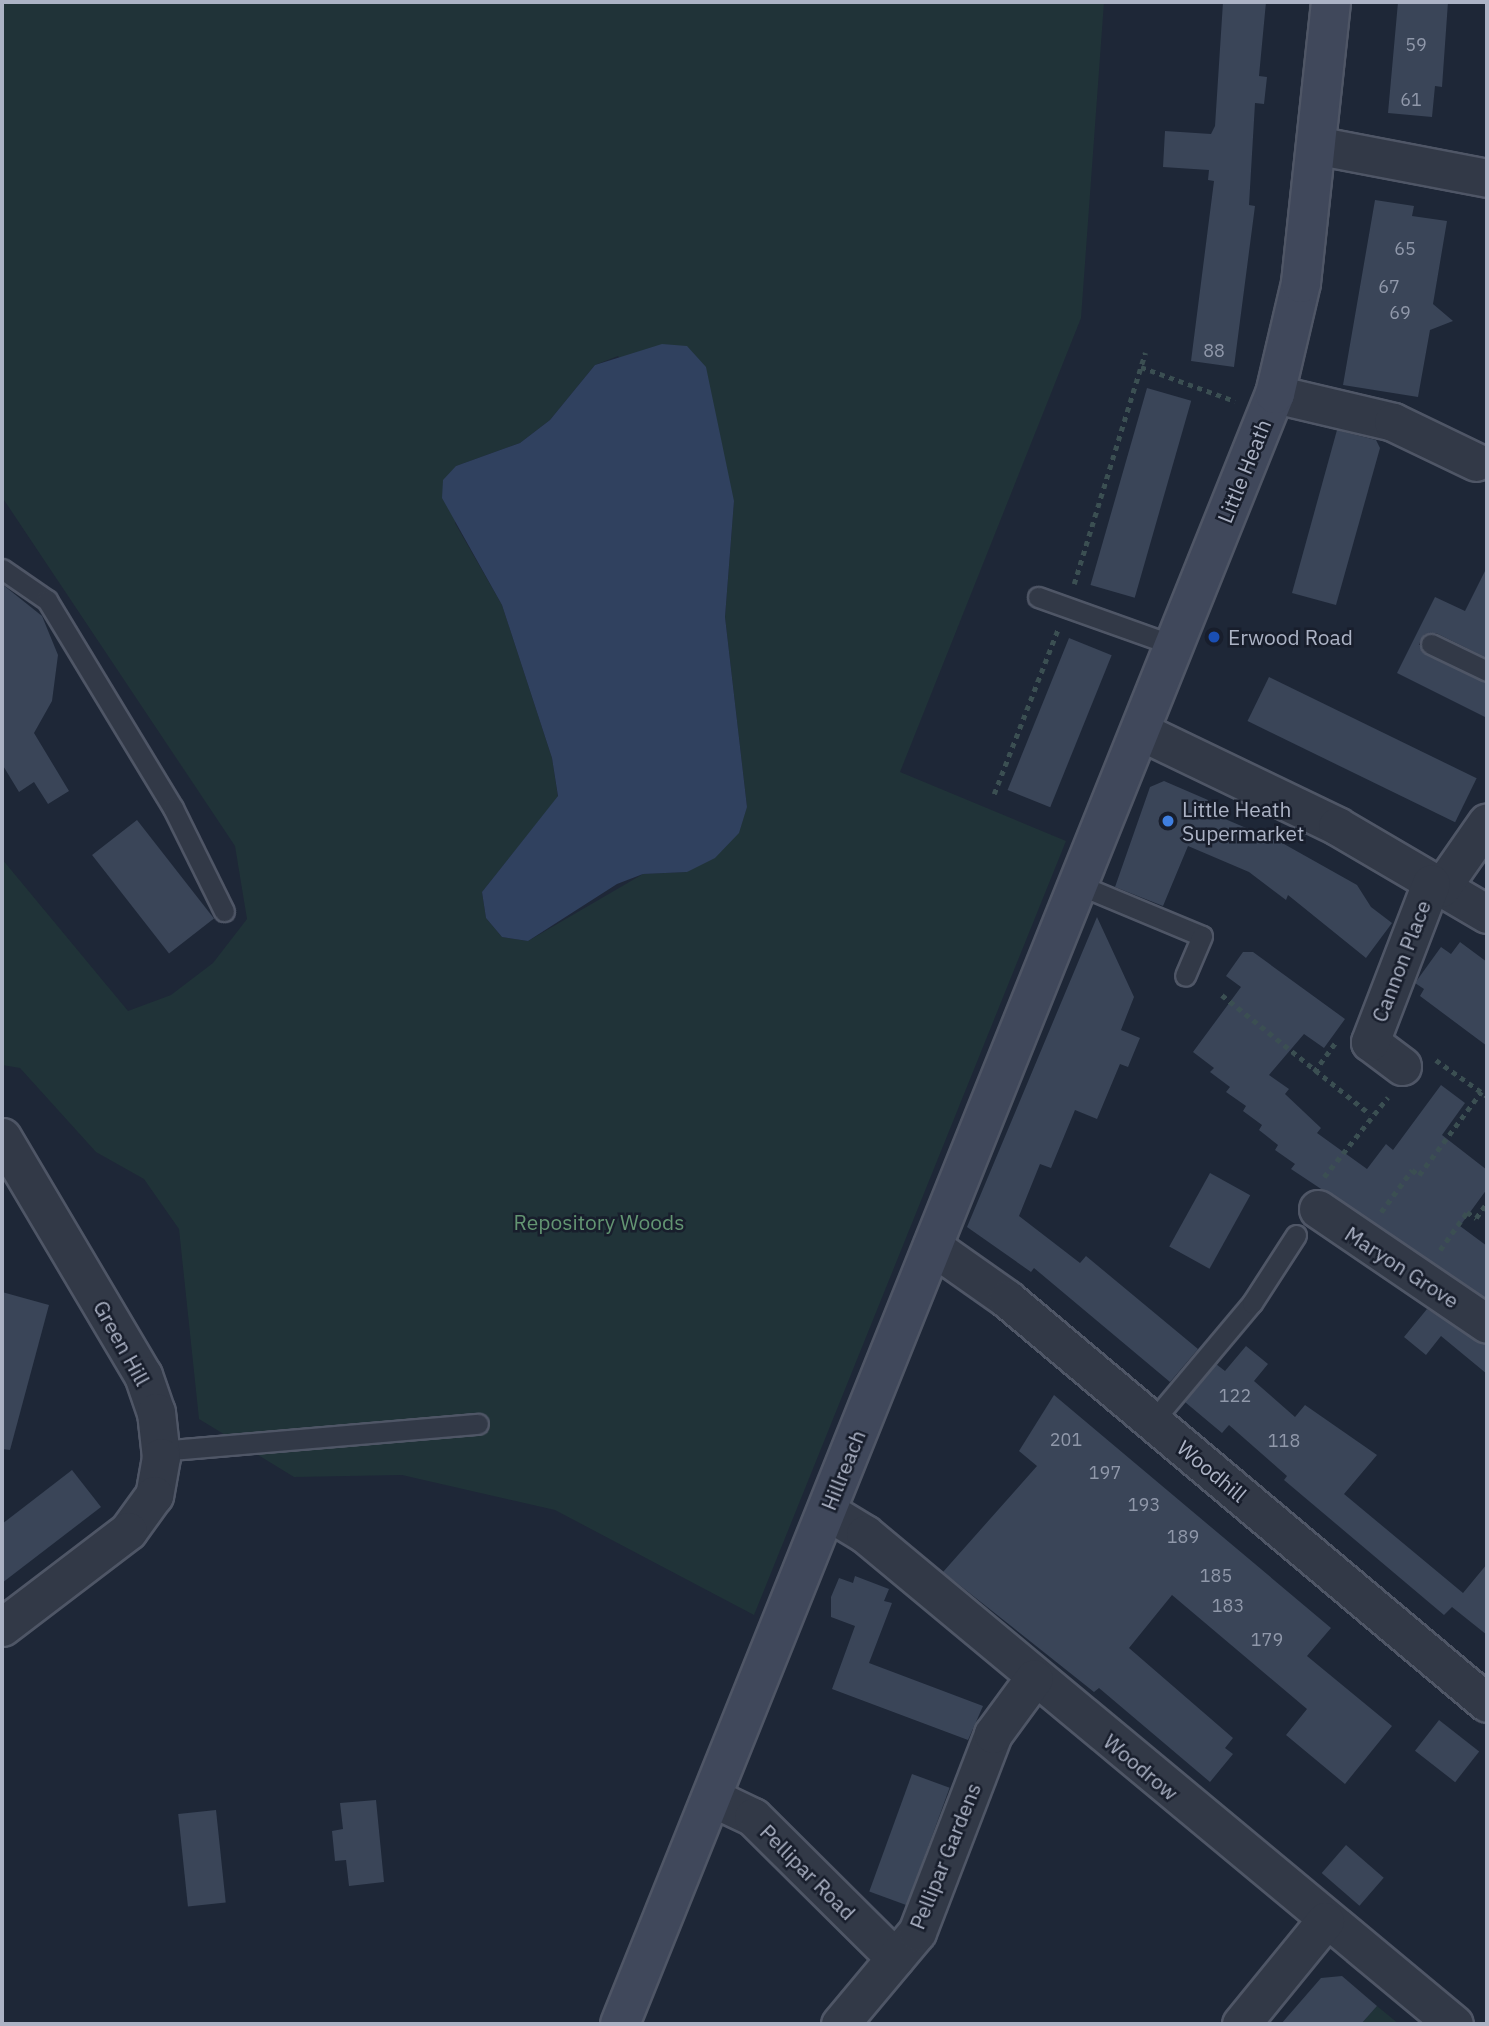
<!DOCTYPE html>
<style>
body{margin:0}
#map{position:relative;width:1489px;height:2026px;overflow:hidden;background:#1e2737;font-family:"IBM Plex Sans",sans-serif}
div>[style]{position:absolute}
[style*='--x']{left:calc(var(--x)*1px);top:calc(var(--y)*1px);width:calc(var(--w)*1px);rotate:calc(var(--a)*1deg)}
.green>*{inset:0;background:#203338}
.water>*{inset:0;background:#30415f}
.building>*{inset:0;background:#3a4558;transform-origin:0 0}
.path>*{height:4.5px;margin-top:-2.25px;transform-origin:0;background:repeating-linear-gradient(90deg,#3b4f52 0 5px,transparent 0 10px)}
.roads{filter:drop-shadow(2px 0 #4f5666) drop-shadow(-2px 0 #4f5666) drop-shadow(0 2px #4f5666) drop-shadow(0 -2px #4f5666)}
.lane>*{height:19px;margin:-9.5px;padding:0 9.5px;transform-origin:9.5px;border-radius:9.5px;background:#323947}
.street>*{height:37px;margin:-18.5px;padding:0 18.5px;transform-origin:18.5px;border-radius:18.5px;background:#323947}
.secondary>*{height:38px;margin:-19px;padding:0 19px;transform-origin:19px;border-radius:19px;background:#40485b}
.dots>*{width:19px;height:19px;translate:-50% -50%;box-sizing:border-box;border:4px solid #181e2c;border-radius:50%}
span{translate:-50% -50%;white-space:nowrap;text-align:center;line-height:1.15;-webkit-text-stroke:5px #181e2c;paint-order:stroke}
.number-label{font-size:18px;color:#9098aa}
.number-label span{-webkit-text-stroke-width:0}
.street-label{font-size:21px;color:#acb3c5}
.poi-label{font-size:21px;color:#acb3c5}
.left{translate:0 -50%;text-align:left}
.park-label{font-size:21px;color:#639572}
.frame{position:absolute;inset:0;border:4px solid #acb3c5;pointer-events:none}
</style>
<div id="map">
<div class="green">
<div style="clip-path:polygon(evenodd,2px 2px,1104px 2px,1081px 318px,900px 772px,1066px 841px,754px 1615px,555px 1510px,402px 1475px,294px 1477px,199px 1419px,179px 1229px,144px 1179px,96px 1152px,20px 1068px,2px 1065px,2px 859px,128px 1011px,171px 995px,213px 963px,247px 919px,235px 846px,2px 497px,2px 2px,618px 356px,734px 501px,725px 617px,747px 807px,687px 872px,643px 874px,528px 941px,502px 937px,486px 918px,482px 892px,558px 797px,552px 758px,502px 605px,455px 523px,456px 466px,520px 443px,550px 420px,595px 365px,618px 356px)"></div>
<div style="clip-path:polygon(1377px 2006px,1399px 2024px,1361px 2024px)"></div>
</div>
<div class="water">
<div style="clip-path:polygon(662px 344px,687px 346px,706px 367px,734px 501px,725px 617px,747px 807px,739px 833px,715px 858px,687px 872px,643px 874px,617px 884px,528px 941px,502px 937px,486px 918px,482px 892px,558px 796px,552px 758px,502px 605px,442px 498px,443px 480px,456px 466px,520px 443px,550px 420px,595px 365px)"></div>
</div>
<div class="building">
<div style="clip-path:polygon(1223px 2px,1266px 2px,1259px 76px,1267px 77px,1264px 104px,1255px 103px,1249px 205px,1255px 206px,1234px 367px,1191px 361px,1214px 181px,1208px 180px,1209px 170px,1163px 167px,1165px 131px,1211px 134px,1215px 126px)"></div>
<div style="clip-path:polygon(1398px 2px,1448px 2px,1442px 87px,1435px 86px,1432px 117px,1388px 113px)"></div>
<div style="clip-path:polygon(1375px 200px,1414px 206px,1412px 216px,1447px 221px,1433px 304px,1453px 321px,1430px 330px,1418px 397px,1343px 385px)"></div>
<div style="left:1147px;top:388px;width:46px;height:205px;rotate:16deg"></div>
<div style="clip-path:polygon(1337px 430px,1376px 440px,1380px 448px,1336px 605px,1292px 593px)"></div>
<div style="clip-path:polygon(1487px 567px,1487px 658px,1436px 633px,1425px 634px,1419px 644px,1426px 655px,1487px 683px,1487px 718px,1397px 673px,1435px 597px,1465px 611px)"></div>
<div style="clip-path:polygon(2px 584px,42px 616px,58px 655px,52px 701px,34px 733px,69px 791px,48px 804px,34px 782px,19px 792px,2px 764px)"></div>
<div style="left:1069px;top:638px;width:46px;height:164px;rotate:22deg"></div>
<div style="left:1269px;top:677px;width:231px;height:49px;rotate:26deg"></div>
<div style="clip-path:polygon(1164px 781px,1208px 800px,1204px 810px,1284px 844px,1357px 885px,1371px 907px,1392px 923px,1366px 958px,1288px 895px,1286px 900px,1249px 872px,1188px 846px,1163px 906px,1115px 887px,1150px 787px)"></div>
<div style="left:137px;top:820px;width:125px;height:57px;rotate:52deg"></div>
<div style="clip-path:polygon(1097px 917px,1134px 997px,1121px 1030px,1140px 1038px,1128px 1067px,1120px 1064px,1097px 1119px,1075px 1110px,1051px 1168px,1040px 1164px,1019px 1216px,1080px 1263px,1086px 1256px,1198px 1349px,1170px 1382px,1034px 1268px,1031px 1272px,967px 1227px)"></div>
<div style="clip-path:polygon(1460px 942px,1487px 962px,1487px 1046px,1420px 996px,1424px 989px,1415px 983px,1441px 947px,1451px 954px)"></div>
<div style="clip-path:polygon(1243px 952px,1253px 952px,1345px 1019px,1324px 1048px,1304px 1034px,1269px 1075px,1289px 1089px,1285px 1094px,1321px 1128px,1317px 1133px,1367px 1169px,1386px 1144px,1393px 1150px,1441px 1085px,1465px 1103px,1442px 1135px,1487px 1170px,1487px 1189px,1460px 1226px,1487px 1246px,1487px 1299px,1291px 1169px,1295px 1164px,1275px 1150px,1278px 1145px,1259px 1130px,1262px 1125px,1243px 1111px,1246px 1106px,1226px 1092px,1230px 1087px,1210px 1072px,1214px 1068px,1193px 1052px,1241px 987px,1226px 976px)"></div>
<div style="left:1210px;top:1173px;width:46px;height:84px;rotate:29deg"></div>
<div style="clip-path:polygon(2px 1292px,49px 1305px,10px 1450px,2px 1449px)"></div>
<div style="clip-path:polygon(1427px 1309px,1487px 1345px,1487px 1374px,1441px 1336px,1426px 1355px,1404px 1337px)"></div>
<div style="clip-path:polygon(1246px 1346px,1268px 1364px,1254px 1381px,1295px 1417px,1305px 1405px,1377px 1455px,1344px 1494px,1463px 1593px,1487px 1564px,1487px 1635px,1452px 1607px,1444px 1615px,1284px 1480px,1287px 1476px,1229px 1425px,1222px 1433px,1185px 1402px,1216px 1364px,1225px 1371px)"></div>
<div style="clip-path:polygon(1054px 1395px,1331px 1628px,1307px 1656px,1392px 1726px,1345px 1784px,1286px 1735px,1307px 1709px,1172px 1595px,1129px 1648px,1233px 1738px,1225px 1748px,1233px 1754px,1210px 1782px,1099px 1688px,1094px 1692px,943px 1572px,1037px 1466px,1019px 1451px)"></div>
<div style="clip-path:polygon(72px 1470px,101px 1507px,2px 1583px,2px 1524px)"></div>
<div style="clip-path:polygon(855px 1576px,889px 1589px,884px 1601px,892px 1603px,869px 1663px,983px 1706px,968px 1740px,832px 1689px,855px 1626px,831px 1617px,831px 1597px,839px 1578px,853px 1583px)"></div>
<div style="left:1439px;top:1720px;width:51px;height:39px;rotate:38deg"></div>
<div style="left:912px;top:1774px;width:40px;height:125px;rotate:20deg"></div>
<div style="clip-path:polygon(376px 1800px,384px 1882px,349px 1886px,346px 1860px,335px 1861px,332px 1831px,343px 1829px,340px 1803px)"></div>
<div style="left:216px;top:1810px;width:93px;height:38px;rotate:84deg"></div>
<div style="left:1346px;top:1845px;width:50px;height:37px;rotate:41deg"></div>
<div style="clip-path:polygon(1342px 1976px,1377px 2006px,1361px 2024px,1281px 2024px,1321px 1978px)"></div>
</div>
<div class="path">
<div style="--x:1141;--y:367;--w:100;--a:19.9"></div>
<div style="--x:1074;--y:584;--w:242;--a:-72.9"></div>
<div style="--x:994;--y:794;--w:177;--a:-68.8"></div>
<div style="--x:1222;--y:995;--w:190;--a:38.8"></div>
<div style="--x:1436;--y:1060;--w:62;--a:35.2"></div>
<div style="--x:1314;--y:1072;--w:37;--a:-54"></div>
<div style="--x:1324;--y:1177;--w:102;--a:-51.3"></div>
<div style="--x:1381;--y:1212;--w:52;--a:-53.6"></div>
<div style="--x:1412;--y:1170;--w:9;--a:36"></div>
<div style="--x:1419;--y:1175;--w:104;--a:-53.2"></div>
<div style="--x:1440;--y:1250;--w:47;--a:-54.6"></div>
<div style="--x:1467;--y:1212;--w:11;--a:34"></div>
<div style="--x:1476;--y:1218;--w:19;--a:-54"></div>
</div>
<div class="roads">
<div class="lane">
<div style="--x:2;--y:569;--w:55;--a:34.6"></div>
<div style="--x:47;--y:600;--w:243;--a:58.8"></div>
<div style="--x:173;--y:808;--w:115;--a:63.7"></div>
<div style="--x:1038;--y:597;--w:143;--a:19.6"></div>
<div style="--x:1431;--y:644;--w:62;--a:25.7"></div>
<div style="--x:1077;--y:884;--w:135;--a:22.6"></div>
<div style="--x:1202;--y:936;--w:43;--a:113"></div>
<div style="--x:1152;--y:1422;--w:155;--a:-50"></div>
<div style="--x:1252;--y:1303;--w:81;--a:-57.1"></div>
<div style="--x:160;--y:1451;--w:319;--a:-4.9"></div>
</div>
<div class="street">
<div style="--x:1320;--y:146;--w:170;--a:10.8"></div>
<div style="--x:1275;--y:394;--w:121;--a:13.3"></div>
<div style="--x:1393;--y:422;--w:92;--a:25.7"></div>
<div style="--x:1140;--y:731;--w:219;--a:25.7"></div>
<div style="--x:1337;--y:826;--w:174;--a:30.4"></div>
<div style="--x:1441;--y:888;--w:80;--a:-55.1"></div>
<div style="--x:1402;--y:1066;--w:40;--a:-143"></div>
<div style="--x:1370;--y:1042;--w:170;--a:-69"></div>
<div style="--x:2;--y:1137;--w:277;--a:59.4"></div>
<div style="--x:143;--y:1375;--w:39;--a:71"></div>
<div style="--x:156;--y:1412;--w:45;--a:83.7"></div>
<div style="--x:161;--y:1457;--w:39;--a:100"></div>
<div style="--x:154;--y:1495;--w:44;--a:125.8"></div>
<div style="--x:128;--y:1531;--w:158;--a:142.7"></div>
<div style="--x:1318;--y:1209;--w:204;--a:34.2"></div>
<div style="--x:932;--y:1246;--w:92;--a:35.2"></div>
<div style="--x:1007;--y:1299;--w:627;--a:40.09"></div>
<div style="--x:827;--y:1511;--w:44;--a:31.2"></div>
<div style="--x:865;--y:1534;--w:766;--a:39.76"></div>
<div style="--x:713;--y:1798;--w:44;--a:25.4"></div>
<div style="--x:753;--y:1817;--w:200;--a:44.8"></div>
<div style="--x:840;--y:2024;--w:120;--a:-50.1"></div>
<div style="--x:917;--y:1932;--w:212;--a:-69"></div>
<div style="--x:993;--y:1734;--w:69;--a:-53.8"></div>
<div style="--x:1241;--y:2024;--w:133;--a:-50.8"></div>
</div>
<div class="secondary">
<div style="--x:620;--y:2024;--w:1757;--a:-68.11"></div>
<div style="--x:1275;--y:394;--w:114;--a:-76.8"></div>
<div style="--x:1301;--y:283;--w:283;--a:-83.9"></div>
</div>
</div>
<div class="dots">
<div style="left:1214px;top:637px;background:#1a4fb4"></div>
<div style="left:1168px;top:821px;background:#3f7fe0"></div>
</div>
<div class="number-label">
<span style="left:1416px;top:45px">59</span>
<span style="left:1411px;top:100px">61</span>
<span style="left:1405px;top:249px">65</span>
<span style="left:1389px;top:287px">67</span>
<span style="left:1400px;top:313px">69</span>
<span style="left:1214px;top:351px">88</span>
<span style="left:1235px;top:1396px">122</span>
<span style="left:1066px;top:1440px">201</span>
<span style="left:1284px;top:1441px">118</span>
<span style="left:1105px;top:1473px">197</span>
<span style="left:1144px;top:1505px">193</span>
<span style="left:1183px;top:1537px">189</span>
<span style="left:1216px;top:1576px">185</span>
<span style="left:1228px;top:1606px">183</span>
<span style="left:1267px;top:1640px">179</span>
</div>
<div class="street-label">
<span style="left:1244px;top:471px;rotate:-68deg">Little Heath</span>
<span style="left:1401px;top:961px;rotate:-69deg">Cannon Place</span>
<span style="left:1402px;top:1267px;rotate:33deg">Maryon Grove</span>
<span style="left:122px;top:1343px;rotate:61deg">Green Hill</span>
<span style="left:843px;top:1470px;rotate:-68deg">Hillreach</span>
<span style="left:1212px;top:1471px;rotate:40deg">Woodhill</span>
<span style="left:1141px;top:1767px;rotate:40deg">Woodrow</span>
<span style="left:945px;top:1856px;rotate:-68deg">Pellipar Gardens</span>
<span style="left:808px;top:1872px;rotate:45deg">Pellipar Road</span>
</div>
<div class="poi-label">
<span class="left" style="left:1228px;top:637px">Erwood Road</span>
<span class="left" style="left:1182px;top:821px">Little Heath<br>Supermarket</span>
</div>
<div class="park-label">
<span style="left:599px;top:1222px">Repository Woods</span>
</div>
<div class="frame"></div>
</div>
